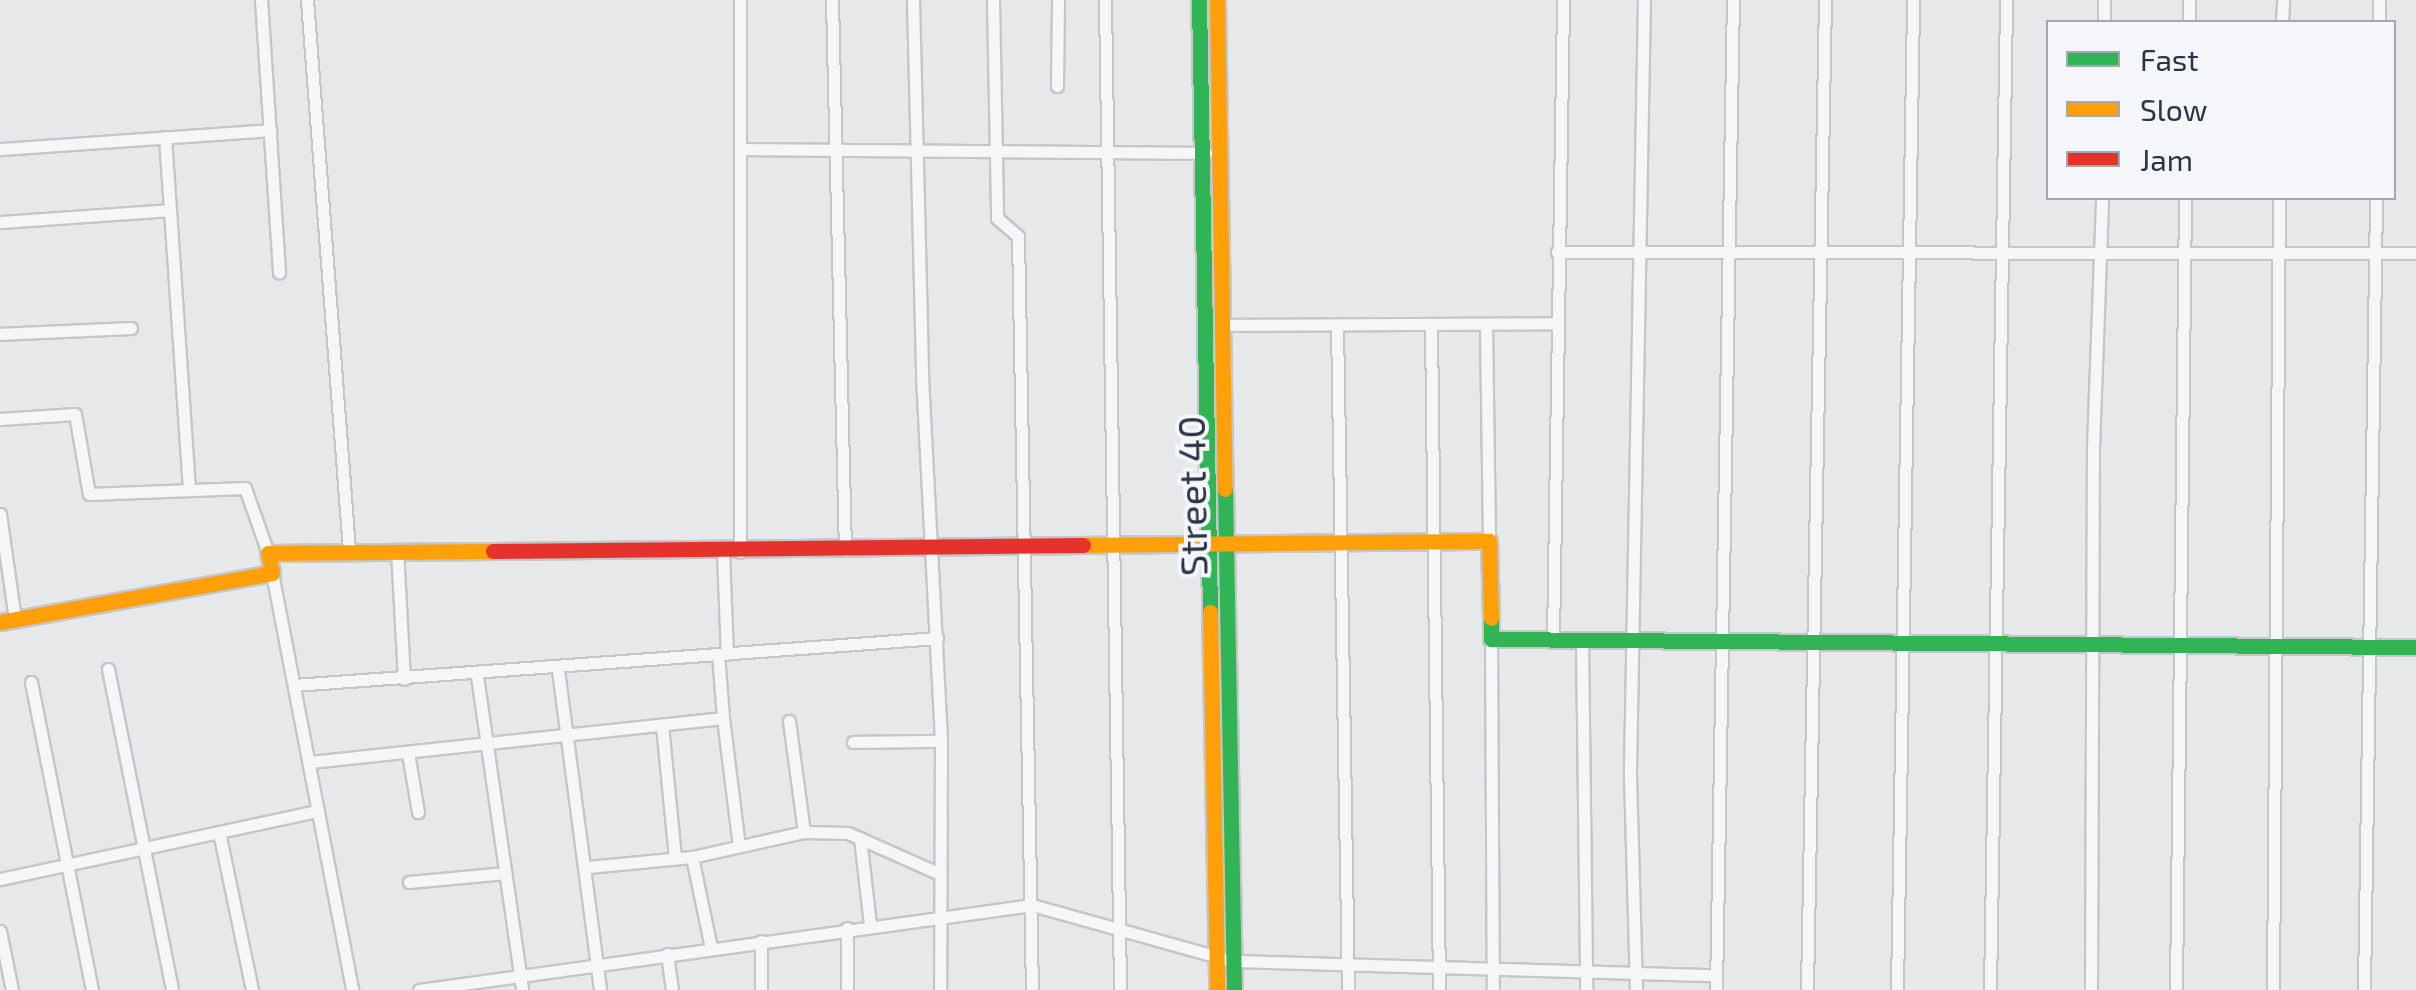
<!DOCTYPE html>
<style>
body{margin:0}
#map{position:relative;width:2416px;height:990px;overflow:hidden;background:#e6e8ea;font-family:"Exo 2",sans-serif}
div>[style]{position:absolute}
[style*='--x']{left:calc(var(--x)*1px);top:calc(var(--y)*1px);width:calc(var(--w)*1px);rotate:calc(var(--a)*1deg)}
.roads{filter:drop-shadow(2px 0 #c4c6c8) drop-shadow(-2px 0 #c4c6c8) drop-shadow(0 2px #c4c6c8) drop-shadow(0 -2px #c4c6c8)}
.street>*{height:11px;margin:-5.5px;padding:0 5.5px;transform-origin:5.5px;border-radius:5.5px;background:#f5f6f7}
.fast>*{height:15px;margin:-7.5px;padding:0 7.5px;transform-origin:7.5px;border-radius:7.5px;background:#30b455}
.slow>*{height:15px;margin:-7.5px;padding:0 7.5px;transform-origin:7.5px;border-radius:7.5px;background:#ff9f0a}
.jam>*{height:15px;margin:-7.5px;padding:0 7.5px;transform-origin:7.5px;border-radius:7.5px;background:#e5322d}
span{translate:-50% -50%;white-space:nowrap;text-align:center;line-height:1.15;-webkit-text-stroke:8px #f4f6f9;paint-order:stroke}
.street-label{font-size:38px;color:#2b3445}
.legend{position:absolute;left:2046px;top:20px;width:350px;height:180px;box-sizing:border-box;background:#f4f6f9;border:2px solid #a4a8b1;margin:0;padding:12px 18px;list-style:none;font-size:30px;color:#2b3445}
.legend li{display:flex;align-items:center;gap:20px;height:50px}
.legend b{width:50px;border:2px solid #a4a8b1}
</style>
<div id="map">
<div class="roads">
<div class="street">
<div style="--x:261;--y:0;--w:273;--a:86.2"></div>
<div style="--x:307;--y:0;--w:551;--a:85.63"></div>
<div style="--x:832;--y:0;--w:550;--a:88.65"></div>
<div style="--x:913;--y:0;--w:377;--a:88.6"></div>
<div style="--x:922;--y:377;--w:364;--a:87"></div>
<div style="--x:941;--y:741;--w:249;--a:90.2"></div>
<div style="--x:993;--y:0;--w:218;--a:88.9"></div>
<div style="--x:997;--y:218;--w:28;--a:41"></div>
<div style="--x:1018;--y:236;--w:754;--a:88.94"></div>
<div style="--x:1105;--y:0;--w:990;--a:89.13"></div>
<div style="--x:2104;--y:22;--w:22;--a:-90"></div>
<div style="--x:2189;--y:22;--w:22;--a:-90"></div>
<div style="--x:2282;--y:22;--w:22;--a:-87"></div>
<div style="--x:2379;--y:22;--w:22;--a:-90"></div>
<div style="--x:1057;--y:86;--w:86;--a:-89.3"></div>
<div style="--x:165;--y:137;--w:353;--a:86.1"></div>
<div style="--x:0;--y:149;--w:271;--a:-4"></div>
<div style="--x:740;--y:149;--w:466;--a:0.5"></div>
<div style="--x:0;--y:222;--w:170;--a:-4"></div>
<div style="--x:1557;--y:252;--w:859;--a:0.07"></div>
<div style="--x:1431;--y:324;--w:666;--a:89.31"></div>
<div style="--x:1486;--y:324;--w:217;--a:89.2"></div>
<div style="--x:1222;--y:325;--w:333;--a:-0.3"></div>
<div style="--x:1337;--y:325;--w:665;--a:89.05"></div>
<div style="--x:0;--y:334;--w:131;--a:-2.6"></div>
<div style="--x:0;--y:419;--w:75;--a:-3.8"></div>
<div style="--x:75;--y:414;--w:81;--a:80.1"></div>
<div style="--x:89;--y:494;--w:156;--a:-2.2"></div>
<div style="--x:245;--y:488;--w:69;--a:70.5"></div>
<div style="--x:0;--y:514;--w:106;--a:81.9"></div>
<div style="--x:397;--y:550;--w:129;--a:86.9"></div>
<div style="--x:723;--y:552;--w:102;--a:87.8"></div>
<div style="--x:740;--y:552;--w:552;--a:-90"></div>
<div style="--x:272;--y:573;--w:425;--a:79.1"></div>
<div style="--x:1491;--y:639;--w:351;--a:89.7"></div>
<div style="--x:1553;--y:640;--w:640;--a:-89.1"></div>
<div style="--x:1582;--y:640;--w:350;--a:89.3"></div>
<div style="--x:718;--y:654;--w:64;--a:85.5"></div>
<div style="--x:108;--y:669;--w:327;--a:78.7"></div>
<div style="--x:558;--y:670;--w:323;--a:82.5"></div>
<div style="--x:477;--y:676;--w:317;--a:81.8"></div>
<div style="--x:31;--y:682;--w:314;--a:78.8"></div>
<div style="--x:294;--y:685;--w:645;--a:-4.18"></div>
<div style="--x:789;--y:721;--w:112;--a:82.3"></div>
<div style="--x:662;--y:725;--w:134;--a:84.4"></div>
<div style="--x:853;--y:742;--w:88;--a:-0.7"></div>
<div style="--x:408;--y:753;--w:60;--a:80.4"></div>
<div style="--x:311;--y:762;--w:414;--a:-6.1"></div>
<div style="--x:723;--y:718;--w:129;--a:82.9"></div>
<div style="--x:219;--y:832;--w:161;--a:78.2"></div>
<div style="--x:860;--y:838;--w:88;--a:83.4"></div>
<div style="--x:692;--y:857;--w:93;--a:78.2"></div>
<div style="--x:588;--y:867;--w:104;--a:-5.5"></div>
<div style="--x:692;--y:857;--w:115;--a:-12.6"></div>
<div style="--x:804;--y:832;--w:44;--a:1.3"></div>
<div style="--x:848;--y:833;--w:98;--a:24"></div>
<div style="--x:0;--y:879;--w:325;--a:-12.1"></div>
<div style="--x:409;--y:882;--w:97;--a:-5.3"></div>
<div style="--x:847;--y:928;--w:62;--a:90"></div>
<div style="--x:0;--y:931;--w:60;--a:78.5"></div>
<div style="--x:761;--y:941;--w:49;--a:90"></div>
<div style="--x:667;--y:954;--w:36;--a:82"></div>
<div style="--x:419;--y:990;--w:619;--a:-7.89"></div>
<div style="--x:1032;--y:905;--w:209;--a:15.6"></div>
<div style="--x:1233;--y:961;--w:483;--a:1.7"></div>
<div style="--x:1636;--y:990;--w:220;--a:-91.6"></div>
<div style="--x:1630;--y:770;--w:770;--a:-88.96"></div>
<div style="--x:1716;--y:990;--w:990;--a:-89.02"></div>
<div style="--x:1807;--y:990;--w:990;--a:-88.96"></div>
<div style="--x:1897;--y:990;--w:990;--a:-89.07"></div>
<div style="--x:1990;--y:990;--w:990;--a:-89.07"></div>
<div style="--x:2091;--y:990;--w:543;--a:-89.79"></div>
<div style="--x:2093;--y:447;--w:249;--a:-87.9"></div>
<div style="--x:2176;--y:990;--w:792;--a:-89.35"></div>
<div style="--x:2273;--y:990;--w:792;--a:-89.57"></div>
<div style="--x:2364;--y:990;--w:792;--a:-89.13"></div>
</div>
<div class="fast">
<div style="--x:1199;--y:0;--w:612;--a:88.97"></div>
<div style="--x:1225;--y:489;--w:501;--a:88.97"></div>
<div style="--x:1491;--y:618;--w:21;--a:90"></div>
<div style="--x:1491;--y:639;--w:925;--a:0.5"></div>
</div>
<div class="slow">
<div style="--x:1217;--y:0;--w:489;--a:89.1"></div>
<div style="--x:1083;--y:545;--w:406;--a:-0.6"></div>
<div style="--x:1489;--y:541;--w:77;--a:88.5"></div>
<div style="--x:1210;--y:612;--w:378;--a:88.9"></div>
<div style="--x:0;--y:622;--w:276;--a:-10.2"></div>
<div style="--x:272;--y:573;--w:20;--a:-101"></div>
<div style="--x:268;--y:553;--w:225;--a:-0.5"></div>
</div>
<div class="jam">
<div style="--x:493;--y:551;--w:590;--a:-0.58"></div>
</div>
</div>
<div class="street-label">
<span style="left:1192px;top:496px;rotate:-91deg">Street 40</span>
</div>
<ul class="legend">
<li><b style="height:12px;background:#30b455"></b>Fast</li>
<li><b style="height:12px;background:#ff9f0a"></b>Slow</li>
<li><b style="height:12px;background:#e5322d"></b>Jam</li>
</ul>
</div>
